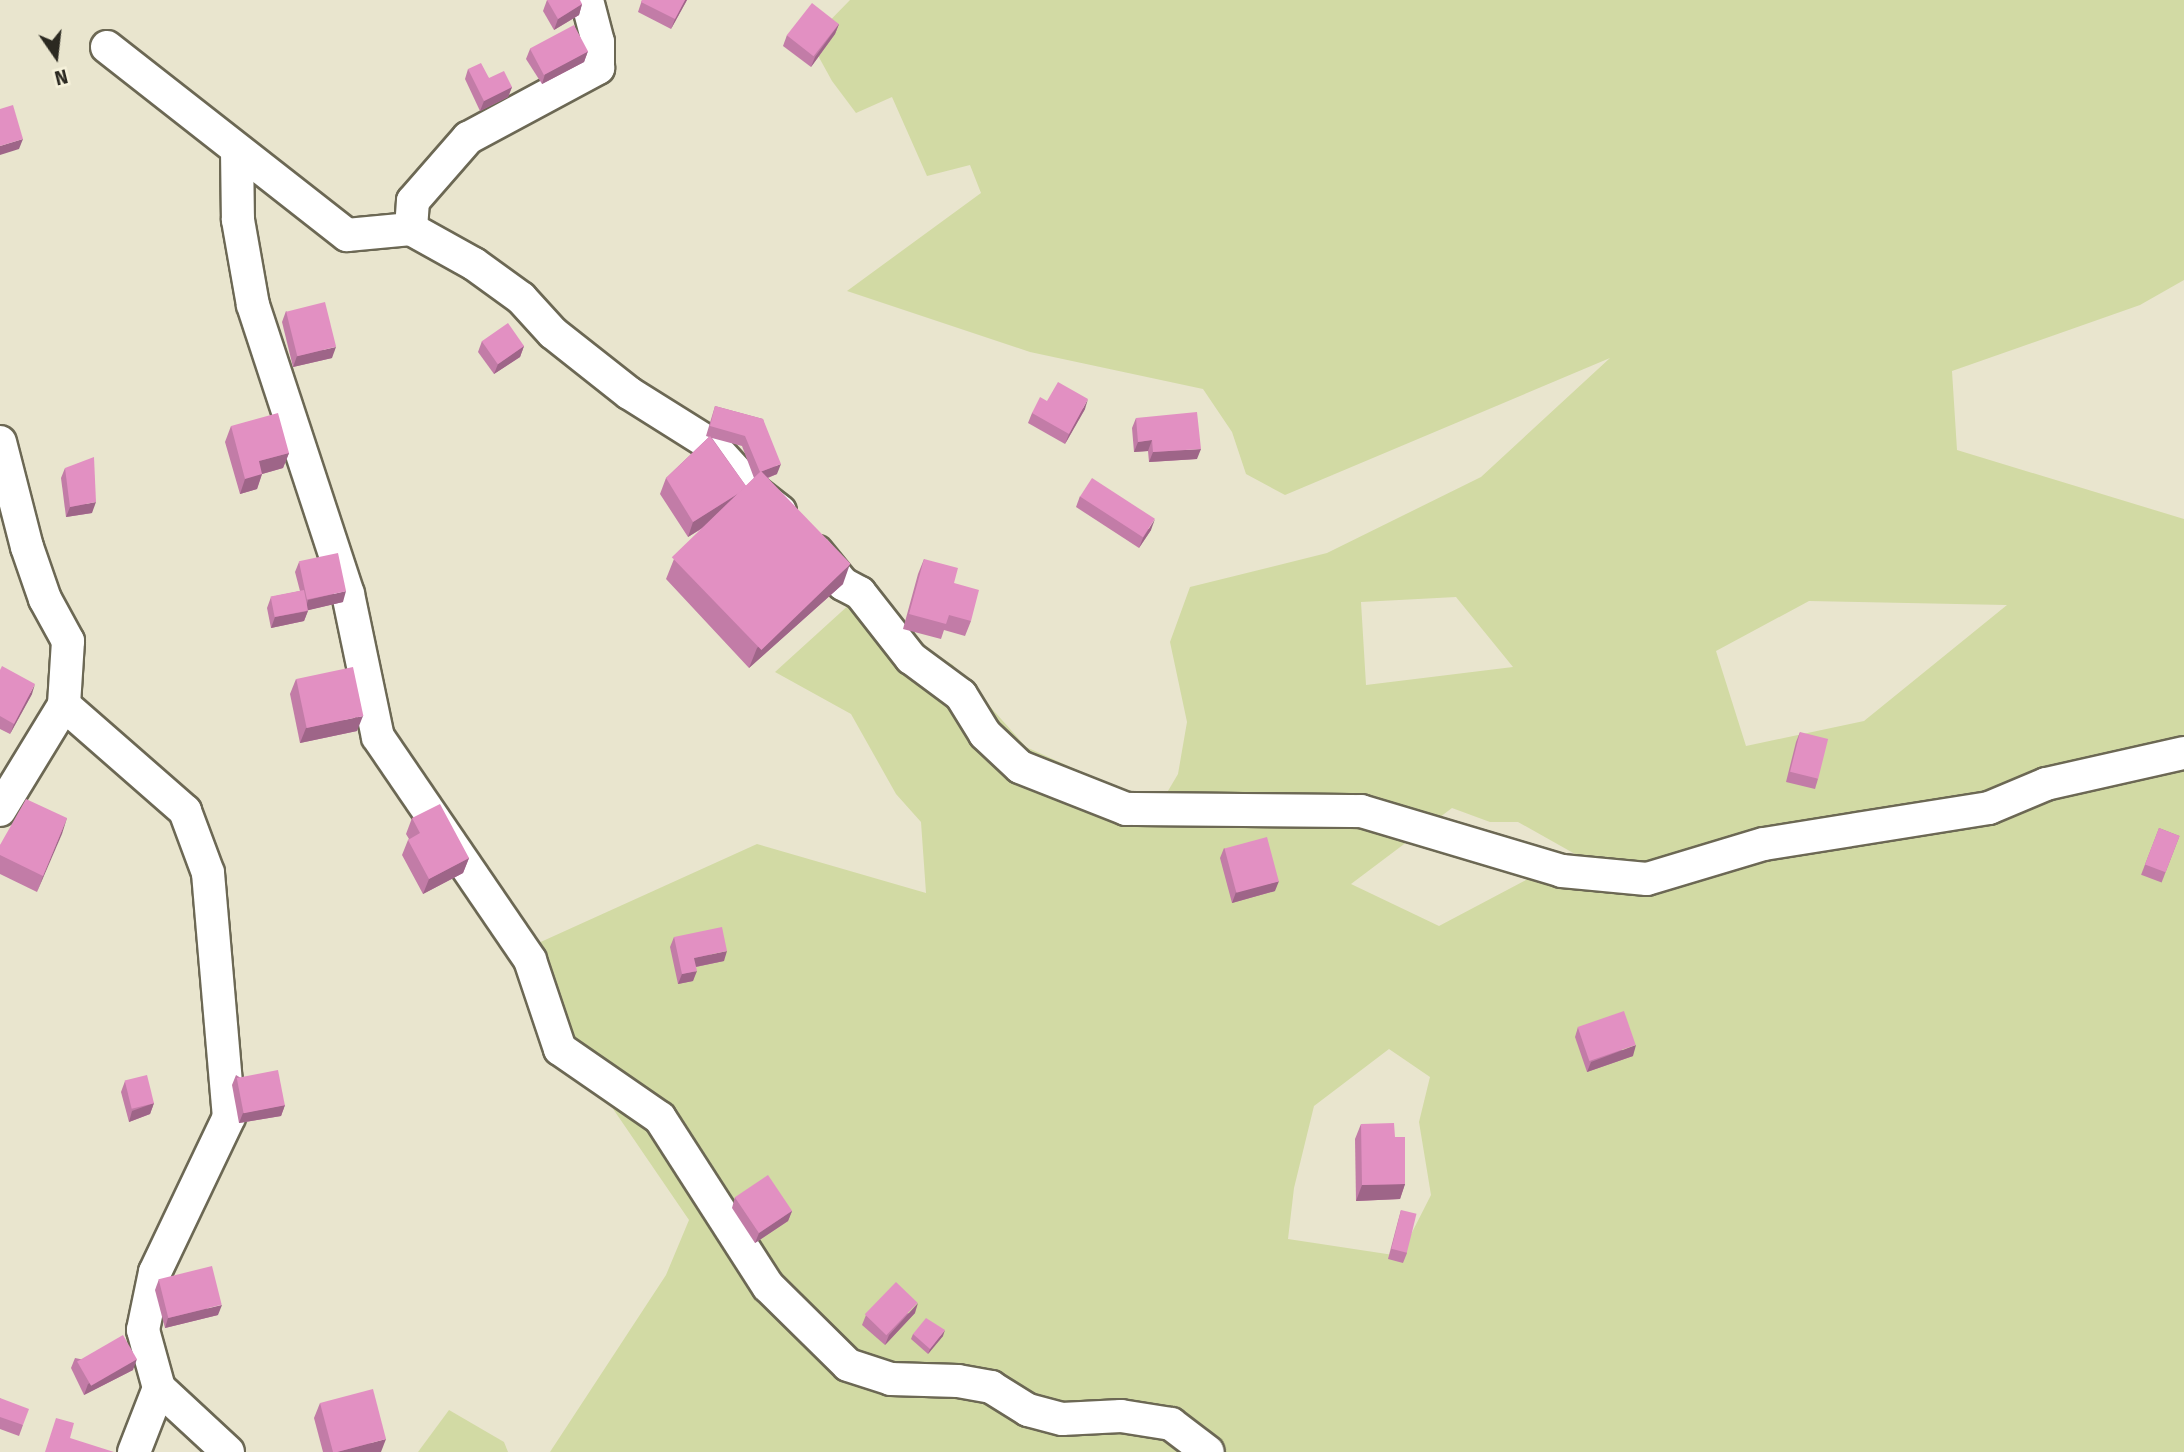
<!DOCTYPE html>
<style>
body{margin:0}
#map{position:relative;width:2184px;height:1452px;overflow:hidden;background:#e9e5ce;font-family:"Fira Sans",sans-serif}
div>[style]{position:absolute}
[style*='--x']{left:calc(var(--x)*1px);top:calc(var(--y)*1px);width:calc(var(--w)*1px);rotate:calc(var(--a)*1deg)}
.green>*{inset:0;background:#d2daa4}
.roads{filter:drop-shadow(2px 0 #6c6854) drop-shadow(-2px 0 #6c6854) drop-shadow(0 2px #6c6854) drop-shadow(0 -2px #6c6854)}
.minor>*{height:32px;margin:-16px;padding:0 16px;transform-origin:16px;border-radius:16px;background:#fff}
.wall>*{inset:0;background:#c27ca7;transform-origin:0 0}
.shaded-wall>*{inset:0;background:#9e6588}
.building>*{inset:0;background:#e290c2;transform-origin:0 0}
span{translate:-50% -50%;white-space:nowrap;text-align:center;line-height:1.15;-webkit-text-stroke:5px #f6f2db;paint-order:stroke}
.north{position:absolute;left:21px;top:21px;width:70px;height:70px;-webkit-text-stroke:5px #f6f2db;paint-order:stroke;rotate:166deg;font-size:19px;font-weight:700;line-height:28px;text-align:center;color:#2b2921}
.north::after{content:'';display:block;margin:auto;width:24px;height:32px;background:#2b2921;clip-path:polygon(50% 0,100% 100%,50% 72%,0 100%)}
</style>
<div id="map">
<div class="green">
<div style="clip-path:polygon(evenodd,850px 0,2184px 0,2184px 280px,2140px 305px,1952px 371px,1957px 450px,2184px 519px,2184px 1452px,550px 1452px,666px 1275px,689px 1220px,553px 1021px,534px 945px,757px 844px,926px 893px,921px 822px,896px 794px,851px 714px,775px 672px,851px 603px,953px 665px,1026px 747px,1124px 791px,1165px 796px,1178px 774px,1187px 722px,1170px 642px,1190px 587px,1327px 553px,1481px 477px,1610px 358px,1285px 495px,1246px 474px,1232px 432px,1203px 389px,1030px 352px,847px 291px,981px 193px,970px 165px,927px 176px,892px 97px,856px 113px,832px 81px,810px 41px,850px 0,1456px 597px,1513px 667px,1366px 685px,1361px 602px,1456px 597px,850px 0,1809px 601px,2006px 605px,2007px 605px,1864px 721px,1746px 746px,1716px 651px,1809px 601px,850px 0,1452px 808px,1490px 822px,1518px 822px,1575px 854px,1439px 926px,1351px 884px,1452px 808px,850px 0,1389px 1049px,1430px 1077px,1419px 1122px,1431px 1195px,1400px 1256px,1288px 1239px,1294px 1188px,1314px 1106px,1389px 1049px)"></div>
<div style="clip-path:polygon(449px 1410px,504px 1442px,508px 1452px,418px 1452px)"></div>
</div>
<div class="roads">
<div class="minor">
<div style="--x:107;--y:47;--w:305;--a:38.1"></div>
<div style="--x:347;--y:235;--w:64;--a:-5.4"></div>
<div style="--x:411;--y:229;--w:28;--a:-86"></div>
<div style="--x:413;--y:201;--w:84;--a:-48.9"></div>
<div style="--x:468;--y:138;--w:148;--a:-28.3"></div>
<div style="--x:598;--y:68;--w:26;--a:-90"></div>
<div style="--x:598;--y:42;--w:43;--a:-104.7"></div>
<div style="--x:237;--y:151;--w:69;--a:89.2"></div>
<div style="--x:238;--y:220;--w:86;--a:80"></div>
<div style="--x:253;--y:305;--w:304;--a:71.8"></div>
<div style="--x:348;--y:594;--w:146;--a:78.2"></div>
<div style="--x:378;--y:737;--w:270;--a:55.7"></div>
<div style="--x:530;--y:960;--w:94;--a:71.4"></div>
<div style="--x:560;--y:1049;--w:121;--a:34.6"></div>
<div style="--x:660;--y:1118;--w:200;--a:57.3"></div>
<div style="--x:768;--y:1286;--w:112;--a:44.6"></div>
<div style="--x:848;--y:1365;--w:45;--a:18"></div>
<div style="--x:891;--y:1379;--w:67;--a:1.7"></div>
<div style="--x:958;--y:1381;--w:34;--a:10"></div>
<div style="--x:991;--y:1387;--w:44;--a:31.9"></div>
<div style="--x:1028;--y:1410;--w:35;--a:15"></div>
<div style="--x:1062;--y:1419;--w:59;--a:-2.9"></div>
<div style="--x:1121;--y:1416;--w:51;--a:9.1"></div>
<div style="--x:1171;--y:1424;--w:46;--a:37.1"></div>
<div style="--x:411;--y:229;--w:72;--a:29.1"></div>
<div style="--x:474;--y:264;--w:58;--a:35.9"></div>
<div style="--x:521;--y:298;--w:47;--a:47.6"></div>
<div style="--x:553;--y:333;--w:97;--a:38.3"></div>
<div style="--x:629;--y:393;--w:98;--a:32.1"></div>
<div style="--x:712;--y:445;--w:62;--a:47.6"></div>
<div style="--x:754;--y:491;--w:33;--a:38"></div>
<div style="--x:0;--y:442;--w:108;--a:75.6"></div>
<div style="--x:27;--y:547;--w:55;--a:70.9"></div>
<div style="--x:45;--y:599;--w:48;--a:61.3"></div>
<div style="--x:68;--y:641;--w:64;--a:93.6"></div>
<div style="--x:64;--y:705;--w:123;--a:121.4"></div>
<div style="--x:817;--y:552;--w:41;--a:50.9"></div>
<div style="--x:843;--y:584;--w:19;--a:28"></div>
<div style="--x:860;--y:593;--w:83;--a:51.9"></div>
<div style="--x:911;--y:658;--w:62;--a:36.5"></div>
<div style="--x:961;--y:695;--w:46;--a:58.4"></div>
<div style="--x:985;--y:734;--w:48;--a:43.3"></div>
<div style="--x:1020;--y:767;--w:114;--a:21.6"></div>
<div style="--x:1126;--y:809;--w:235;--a:0.5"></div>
<div style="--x:1361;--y:811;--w:210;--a:16.6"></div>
<div style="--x:1562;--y:871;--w:85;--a:5.4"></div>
<div style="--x:1647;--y:879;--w:122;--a:-16.7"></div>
<div style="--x:1764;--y:844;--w:228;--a:-9.1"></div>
<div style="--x:1989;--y:808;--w:62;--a:-22.8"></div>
<div style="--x:2046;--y:784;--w:141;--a:-12.7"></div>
<div style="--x:64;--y:705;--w:161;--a:41.2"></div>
<div style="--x:185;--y:811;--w:66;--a:69.6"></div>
<div style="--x:208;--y:873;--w:245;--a:85.1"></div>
<div style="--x:229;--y:1117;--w:172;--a:115.5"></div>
<div style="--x:155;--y:1272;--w:59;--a:101.7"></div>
<div style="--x:143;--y:1330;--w:60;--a:74.6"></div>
<div style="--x:159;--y:1388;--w:94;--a:42.8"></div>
<div style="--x:134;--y:1452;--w:69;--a:-68.7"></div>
</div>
</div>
<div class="wall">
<div style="clip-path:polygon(547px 0,582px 4px,579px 15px,554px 30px,543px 11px)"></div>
<div style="clip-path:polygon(642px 0,687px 0,671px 29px,638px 12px)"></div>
<div style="clip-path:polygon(839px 24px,835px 34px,811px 67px,783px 46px,787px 35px)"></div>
<div style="clip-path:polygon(530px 49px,588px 51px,584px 62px,542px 84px,526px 59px)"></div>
<div style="clip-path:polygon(468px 69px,489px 78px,512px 87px,508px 97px,480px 111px,465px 79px)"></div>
<div style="clip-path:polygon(286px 311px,332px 358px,293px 367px,282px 322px)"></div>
<div style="clip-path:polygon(482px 341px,524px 346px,520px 357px,494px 374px,478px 352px)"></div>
<div style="clip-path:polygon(1047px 401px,1085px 409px,1065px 444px,1028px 423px,1032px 413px)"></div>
<div style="clip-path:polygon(evenodd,715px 406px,763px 419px,777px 474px,768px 478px,843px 584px,749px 668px,666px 579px,674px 559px,708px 525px,688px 537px,660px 494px,666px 478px,709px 437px,706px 436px,715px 406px,712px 438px,742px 446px,754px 478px,746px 486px,712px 438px)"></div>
<div style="clip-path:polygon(1136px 418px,1197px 459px,1149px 462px,1148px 451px,1134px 452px,1132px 428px)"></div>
<div style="clip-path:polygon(231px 426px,289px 453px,283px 468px,262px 474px,257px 489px,240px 494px,225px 442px)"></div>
<div style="clip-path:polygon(65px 468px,92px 513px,66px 517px,61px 478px)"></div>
<div style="clip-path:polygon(1080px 496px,1151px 530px,1139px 548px,1076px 507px)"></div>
<div style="clip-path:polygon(924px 559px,954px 583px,971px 621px,965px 636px,944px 630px,941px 639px,903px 629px,918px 574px)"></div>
<div style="clip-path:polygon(299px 562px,343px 602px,308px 610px,304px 621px,271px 628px,267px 608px,271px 597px,300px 591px,295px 572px)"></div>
<div style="clip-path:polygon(0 670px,32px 694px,10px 734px,0 729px)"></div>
<div style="clip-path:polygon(296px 679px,357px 731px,300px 743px,290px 694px)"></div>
<div style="clip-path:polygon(1800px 732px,1818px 779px,1815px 789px,1786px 782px,1796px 742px)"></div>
<div style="clip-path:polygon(67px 818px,37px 892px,0 874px,0 845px)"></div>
<div style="clip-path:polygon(412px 818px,469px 858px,463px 873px,423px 894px,402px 855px,408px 840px,409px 839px,406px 834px)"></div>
<div style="left:2159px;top:828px;width:22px;height:50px;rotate:21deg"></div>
<div style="clip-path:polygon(1224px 848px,1275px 891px,1232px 903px,1220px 858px)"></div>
<div style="clip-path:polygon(674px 937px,724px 961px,696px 967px,693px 981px,678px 984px,670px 947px)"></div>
<div style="clip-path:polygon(1578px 1027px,1633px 1056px,1587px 1072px,1575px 1037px)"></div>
<div style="clip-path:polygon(236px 1075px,285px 1105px,281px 1116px,239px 1123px,232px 1085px)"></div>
<div style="clip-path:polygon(125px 1081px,154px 1103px,150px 1114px,129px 1122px,121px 1092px)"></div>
<div style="clip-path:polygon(1361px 1124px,1395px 1137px,1405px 1184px,1400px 1199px,1356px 1201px,1355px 1139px)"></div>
<div style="clip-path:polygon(735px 1197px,792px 1211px,788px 1221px,755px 1243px,732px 1208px)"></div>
<div style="clip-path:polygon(1401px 1210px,1407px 1253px,1403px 1263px,1388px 1259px,1398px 1221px)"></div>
<div style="clip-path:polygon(159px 1279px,218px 1315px,165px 1328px,155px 1290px)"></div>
<div style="clip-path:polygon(915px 1313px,885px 1345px,862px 1325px,866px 1315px)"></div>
<div style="clip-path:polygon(913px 1334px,943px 1336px,928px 1354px,911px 1339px)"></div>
<div style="clip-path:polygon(75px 1358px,133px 1370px,84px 1395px,71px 1368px)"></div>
<div style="clip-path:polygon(0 1398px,23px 1425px,19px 1436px,0 1429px)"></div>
<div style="clip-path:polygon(320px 1403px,381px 1452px,323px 1452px,314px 1418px)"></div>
</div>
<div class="shaded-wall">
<div style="clip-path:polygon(685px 0,687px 0,671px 29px,675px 19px)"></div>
<div style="clip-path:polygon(582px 4px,579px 15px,554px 30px,558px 19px)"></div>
<div style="clip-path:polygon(839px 24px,835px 34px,811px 67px,815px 57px)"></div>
<div style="clip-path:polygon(588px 51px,584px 62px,542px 84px,545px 74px)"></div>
<div style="clip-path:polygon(512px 87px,508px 97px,480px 111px,484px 101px)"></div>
<div style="clip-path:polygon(23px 139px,19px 149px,0 155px,0 146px)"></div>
<div style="clip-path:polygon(524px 346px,520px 357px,494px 374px,498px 364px)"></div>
<div style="clip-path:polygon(336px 347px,332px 358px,293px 367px,297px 356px)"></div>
<div style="clip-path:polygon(1088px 399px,1085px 409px,1065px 444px,1069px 434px)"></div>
<div style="clip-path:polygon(1152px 440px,1148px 451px,1134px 452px,1138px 442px)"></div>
<div style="clip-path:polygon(1201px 449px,1197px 459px,1149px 462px,1153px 452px)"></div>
<div style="clip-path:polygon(289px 453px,283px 468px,262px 474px,257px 489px,240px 494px,245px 479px,259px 461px)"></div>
<div style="clip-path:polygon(781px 464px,777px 474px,756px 482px,760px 472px)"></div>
<div style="clip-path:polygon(747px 488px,741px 503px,688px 537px,693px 522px)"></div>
<div style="clip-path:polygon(96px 502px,92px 513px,66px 517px,70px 507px)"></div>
<div style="clip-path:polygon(1155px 519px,1151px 530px,1139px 548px,1143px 538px)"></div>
<div style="clip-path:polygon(850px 564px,843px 584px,749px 668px,757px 648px)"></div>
<div style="clip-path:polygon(346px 591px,343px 602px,305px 611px,308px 600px)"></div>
<div style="clip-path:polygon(308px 611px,304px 621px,271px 628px,275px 617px)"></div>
<div style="clip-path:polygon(35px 684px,32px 694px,10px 734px,14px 724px)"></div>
<div style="clip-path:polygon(363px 716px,357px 731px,300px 743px,306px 728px)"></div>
<div style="clip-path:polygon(67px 818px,62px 834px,37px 892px,43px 876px)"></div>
<div style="clip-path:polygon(469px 858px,463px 873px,423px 894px,429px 879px)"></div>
<div style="clip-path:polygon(1279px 881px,1275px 891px,1232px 903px,1236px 892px)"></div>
<div style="clip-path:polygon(727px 951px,724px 961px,690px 968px,694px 958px)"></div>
<div style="clip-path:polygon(697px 971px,693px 981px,678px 984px,682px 974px)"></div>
<div style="clip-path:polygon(1636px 1045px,1633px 1056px,1587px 1072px,1591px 1062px)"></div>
<div style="clip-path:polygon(154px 1103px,150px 1114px,129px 1122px,132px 1111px)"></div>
<div style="clip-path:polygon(285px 1105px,281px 1116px,239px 1123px,243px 1113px)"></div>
<div style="clip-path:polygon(1405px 1184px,1400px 1199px,1356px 1201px,1362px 1185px)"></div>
<div style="clip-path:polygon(792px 1211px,788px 1221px,755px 1243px,759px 1233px)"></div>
<div style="clip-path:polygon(918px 1303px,915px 1313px,885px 1345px,889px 1335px)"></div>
<div style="clip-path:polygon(222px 1305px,218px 1315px,165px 1328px,168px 1318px)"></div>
<div style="clip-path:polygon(945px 1330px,943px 1336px,928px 1354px,930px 1349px)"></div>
<div style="clip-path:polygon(137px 1359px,133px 1370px,84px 1395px,88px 1384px)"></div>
<div style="clip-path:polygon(386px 1439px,381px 1452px,337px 1452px)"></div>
</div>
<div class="building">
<div style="clip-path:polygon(547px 0,580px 0,582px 4px,558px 19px)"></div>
<div style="clip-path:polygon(642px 0,685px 0,675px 19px,641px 2px)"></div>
<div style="left:812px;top:3px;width:34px;height:41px;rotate:38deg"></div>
<div style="left:574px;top:25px;width:30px;height:50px;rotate:62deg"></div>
<div style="clip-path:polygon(481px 63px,489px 78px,504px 71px,512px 87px,484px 101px,468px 69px)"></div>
<div style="clip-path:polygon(13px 105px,23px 139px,0 146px,0 109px)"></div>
<div style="left:325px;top:302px;width:46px;height:40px;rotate:76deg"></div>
<div style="left:508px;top:323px;width:28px;height:32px;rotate:55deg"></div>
<div style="clip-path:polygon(1058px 382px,1088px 399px,1069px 434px,1032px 413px,1040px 397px,1047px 401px)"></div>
<div style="clip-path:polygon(715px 406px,763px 419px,781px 464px,760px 472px,745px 436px,710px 426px)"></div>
<div style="clip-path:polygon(1197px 412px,1201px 449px,1153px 452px,1152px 440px,1138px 442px,1136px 418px)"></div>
<div style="clip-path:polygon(278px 413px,289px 453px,259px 461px,262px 474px,245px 479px,231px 426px)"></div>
<div style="clip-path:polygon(710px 436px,746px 486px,739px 493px,693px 522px,666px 478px)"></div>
<div style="clip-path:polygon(94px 457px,96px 502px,70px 507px,65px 468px)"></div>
<div style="left:761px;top:471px;width:129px;height:124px;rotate:46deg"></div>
<div style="left:1092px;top:478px;width:75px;height:22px;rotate:33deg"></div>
<div style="left:338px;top:553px;width:39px;height:40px;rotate:78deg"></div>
<div style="clip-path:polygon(924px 559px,958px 568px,954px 583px,979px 590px,971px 621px,949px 615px,946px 624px,909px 614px)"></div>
<div style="left:304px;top:590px;width:21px;height:34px;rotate:79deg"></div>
<div style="clip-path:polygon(2px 666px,35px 684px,14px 724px,0 716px,0 670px)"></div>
<div style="left:353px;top:667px;width:50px;height:58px;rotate:78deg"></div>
<div style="left:1800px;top:732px;width:29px;height:41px;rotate:14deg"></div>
<div style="clip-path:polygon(26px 799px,67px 818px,43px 876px,0 855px,0 845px)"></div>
<div style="clip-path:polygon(440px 804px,469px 858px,429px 879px,408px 840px,420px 833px,412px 818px)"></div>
<div style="left:2159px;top:828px;width:22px;height:39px;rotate:21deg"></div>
<div style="left:1267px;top:837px;width:46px;height:44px;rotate:75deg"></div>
<div style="clip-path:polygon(722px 927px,727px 951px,694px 958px,697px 971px,682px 974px,674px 937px)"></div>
<div style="left:1624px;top:1011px;width:36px;height:49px;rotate:71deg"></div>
<div style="left:278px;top:1070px;width:36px;height:42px;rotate:79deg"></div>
<div style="left:147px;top:1075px;width:29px;height:23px;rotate:76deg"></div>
<div style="clip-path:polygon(1394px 1123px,1395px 1137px,1405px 1137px,1405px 1184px,1362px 1185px,1361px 1124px)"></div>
<div style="left:768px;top:1175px;width:43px;height:40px;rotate:56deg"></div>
<div style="left:1401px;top:1210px;width:16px;height:40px;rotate:14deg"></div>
<div style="left:212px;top:1266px;width:40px;height:55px;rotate:76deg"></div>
<div style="left:896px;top:1282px;width:30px;height:45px;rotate:44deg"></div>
<div style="clip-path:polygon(926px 1318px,945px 1330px,930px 1349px,913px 1334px)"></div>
<div style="left:123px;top:1335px;width:28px;height:53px;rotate:60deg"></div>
<div style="clip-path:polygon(373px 1389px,386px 1439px,337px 1452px,333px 1452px,320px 1403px)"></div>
<div style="clip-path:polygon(0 1398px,29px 1409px,23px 1425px,0 1417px)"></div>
<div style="clip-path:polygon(56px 1418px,74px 1423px,70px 1438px,114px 1452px,45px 1452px)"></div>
</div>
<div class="north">N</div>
</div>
